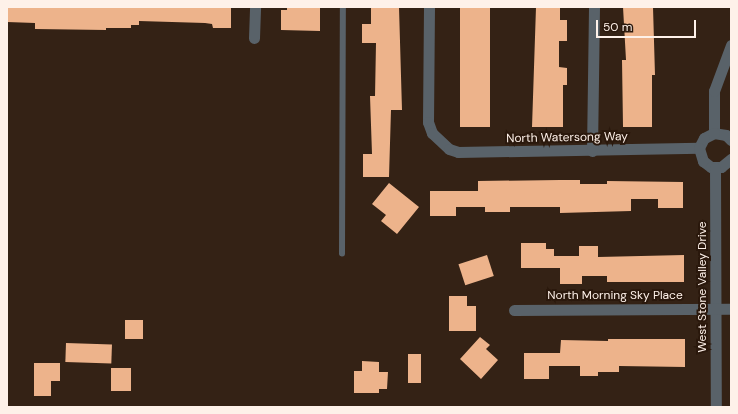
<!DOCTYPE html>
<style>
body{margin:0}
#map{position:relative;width:738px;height:414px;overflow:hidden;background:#342215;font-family:"DM Sans",sans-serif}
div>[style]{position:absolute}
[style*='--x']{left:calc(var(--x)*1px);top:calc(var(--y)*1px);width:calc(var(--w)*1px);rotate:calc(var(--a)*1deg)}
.building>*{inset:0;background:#edb38b;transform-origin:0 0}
.service>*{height:5.5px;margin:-2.75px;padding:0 2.75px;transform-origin:2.75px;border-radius:2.75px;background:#596269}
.minor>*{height:11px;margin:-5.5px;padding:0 5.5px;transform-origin:5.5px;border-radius:5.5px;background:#596269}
span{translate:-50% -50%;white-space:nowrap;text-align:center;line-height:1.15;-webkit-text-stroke:4px #2a180c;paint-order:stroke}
.street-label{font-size:12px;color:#fef1e9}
.frame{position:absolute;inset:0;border:8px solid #fef1e9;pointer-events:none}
.scale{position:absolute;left:596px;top:20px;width:100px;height:18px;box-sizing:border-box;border:2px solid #fef1e9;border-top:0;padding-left:5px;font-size:12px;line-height:14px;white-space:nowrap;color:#fef1e9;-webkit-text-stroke:3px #2a180c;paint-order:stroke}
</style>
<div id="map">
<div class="building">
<div style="clip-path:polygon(7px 7px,231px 7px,231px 28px,213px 28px,212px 24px,205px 23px,139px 21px,139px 25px,131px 25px,131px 28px,106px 28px,106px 30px,35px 29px,35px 23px,7px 22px)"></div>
<div style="clip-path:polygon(287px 7px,320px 7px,320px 31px,281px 30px,281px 10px,287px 10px)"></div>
<div style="clip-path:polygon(371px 7px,399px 7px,402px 110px,391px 110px,389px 177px,363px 177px,363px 154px,372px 154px,370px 96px,375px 96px,376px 43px,362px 43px,362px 24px,371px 24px)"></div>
<div style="left:460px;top:7px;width:30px;height:120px"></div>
<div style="clip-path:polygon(536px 7px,560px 7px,560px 20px,567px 20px,567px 41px,559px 41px,559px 67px,567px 68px,567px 85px,563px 85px,563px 127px,532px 127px)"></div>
<div style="clip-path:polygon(623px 7px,653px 7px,655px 75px,652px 75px,652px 127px,623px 127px,622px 60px,626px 60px)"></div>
<div style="clip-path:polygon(560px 180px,580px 180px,580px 184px,607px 184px,607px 181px,683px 182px,683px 208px,658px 208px,658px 199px,631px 199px,631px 211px,560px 213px,560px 207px,510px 207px,510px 212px,485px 212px,485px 207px,456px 207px,456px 216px,430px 216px,430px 191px,478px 191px,478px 181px)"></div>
<div style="clip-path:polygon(389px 183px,419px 207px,397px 234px,381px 221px,386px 215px,372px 204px)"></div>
<div style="clip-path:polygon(521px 243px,546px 243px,546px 249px,554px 249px,554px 256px,579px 256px,579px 246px,598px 246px,598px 257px,684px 255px,684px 282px,607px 282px,607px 276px,582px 276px,582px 284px,560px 284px,560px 268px,521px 268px)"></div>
<div style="left:487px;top:255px;width:22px;height:30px;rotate:72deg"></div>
<div style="clip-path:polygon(449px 296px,467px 296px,467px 306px,476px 306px,476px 331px,449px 331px)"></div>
<div style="left:125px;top:320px;width:18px;height:19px"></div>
<div style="clip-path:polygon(480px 337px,490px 345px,486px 349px,498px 360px,481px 379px,460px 359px)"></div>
<div style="clip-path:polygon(608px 339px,685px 339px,685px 367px,619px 366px,619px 372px,598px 372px,598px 376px,580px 376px,580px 366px,549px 366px,549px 379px,524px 379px,524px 353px,560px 353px,561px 340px,608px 341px)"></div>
<div style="left:66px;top:343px;width:46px;height:19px;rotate:2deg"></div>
<div style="left:408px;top:354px;width:13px;height:29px"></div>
<div style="clip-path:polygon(362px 361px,379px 362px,379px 372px,388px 372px,387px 389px,379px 389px,379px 393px,354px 393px,354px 371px,362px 371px)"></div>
<div style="clip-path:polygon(34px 363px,60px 363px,60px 381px,51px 381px,51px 396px,34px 396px)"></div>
<div style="left:111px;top:368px;width:20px;height:23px"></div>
</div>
<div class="service">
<div style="--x:342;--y:254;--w:247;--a:-89.8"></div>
</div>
<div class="minor">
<div style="--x:429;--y:7;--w:115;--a:90.5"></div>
<div style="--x:428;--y:122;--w:12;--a:70"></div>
<div style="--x:432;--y:133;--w:23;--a:43"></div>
<div style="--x:449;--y:149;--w:9;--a:18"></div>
<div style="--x:458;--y:152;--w:241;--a:-1"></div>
<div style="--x:254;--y:38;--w:31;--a:-88"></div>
<div style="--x:714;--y:133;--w:42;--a:-90"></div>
<div style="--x:714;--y:91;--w:49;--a:-69.7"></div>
<div style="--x:731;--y:140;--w:7;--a:-135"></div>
<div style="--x:726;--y:135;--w:12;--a:-171"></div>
<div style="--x:714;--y:133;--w:11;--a:153"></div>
<div style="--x:704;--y:138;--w:11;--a:117"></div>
<div style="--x:699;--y:148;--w:14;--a:73"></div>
<div style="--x:703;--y:161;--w:10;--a:37"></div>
<div style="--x:711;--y:167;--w:10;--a:0"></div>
<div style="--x:721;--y:167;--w:13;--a:-39"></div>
<div style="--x:592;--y:151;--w:144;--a:-89.2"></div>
<div style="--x:715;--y:168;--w:239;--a:89.8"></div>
<div style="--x:514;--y:310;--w:217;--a:-0.3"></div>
</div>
<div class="street-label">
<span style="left:567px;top:138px;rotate:-1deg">North Watersong Way</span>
<span style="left:703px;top:287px;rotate:-90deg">West Stone Valley Drive</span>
<span style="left:615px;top:296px">North Morning Sky Place</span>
</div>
<div class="frame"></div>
<div class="scale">50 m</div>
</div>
